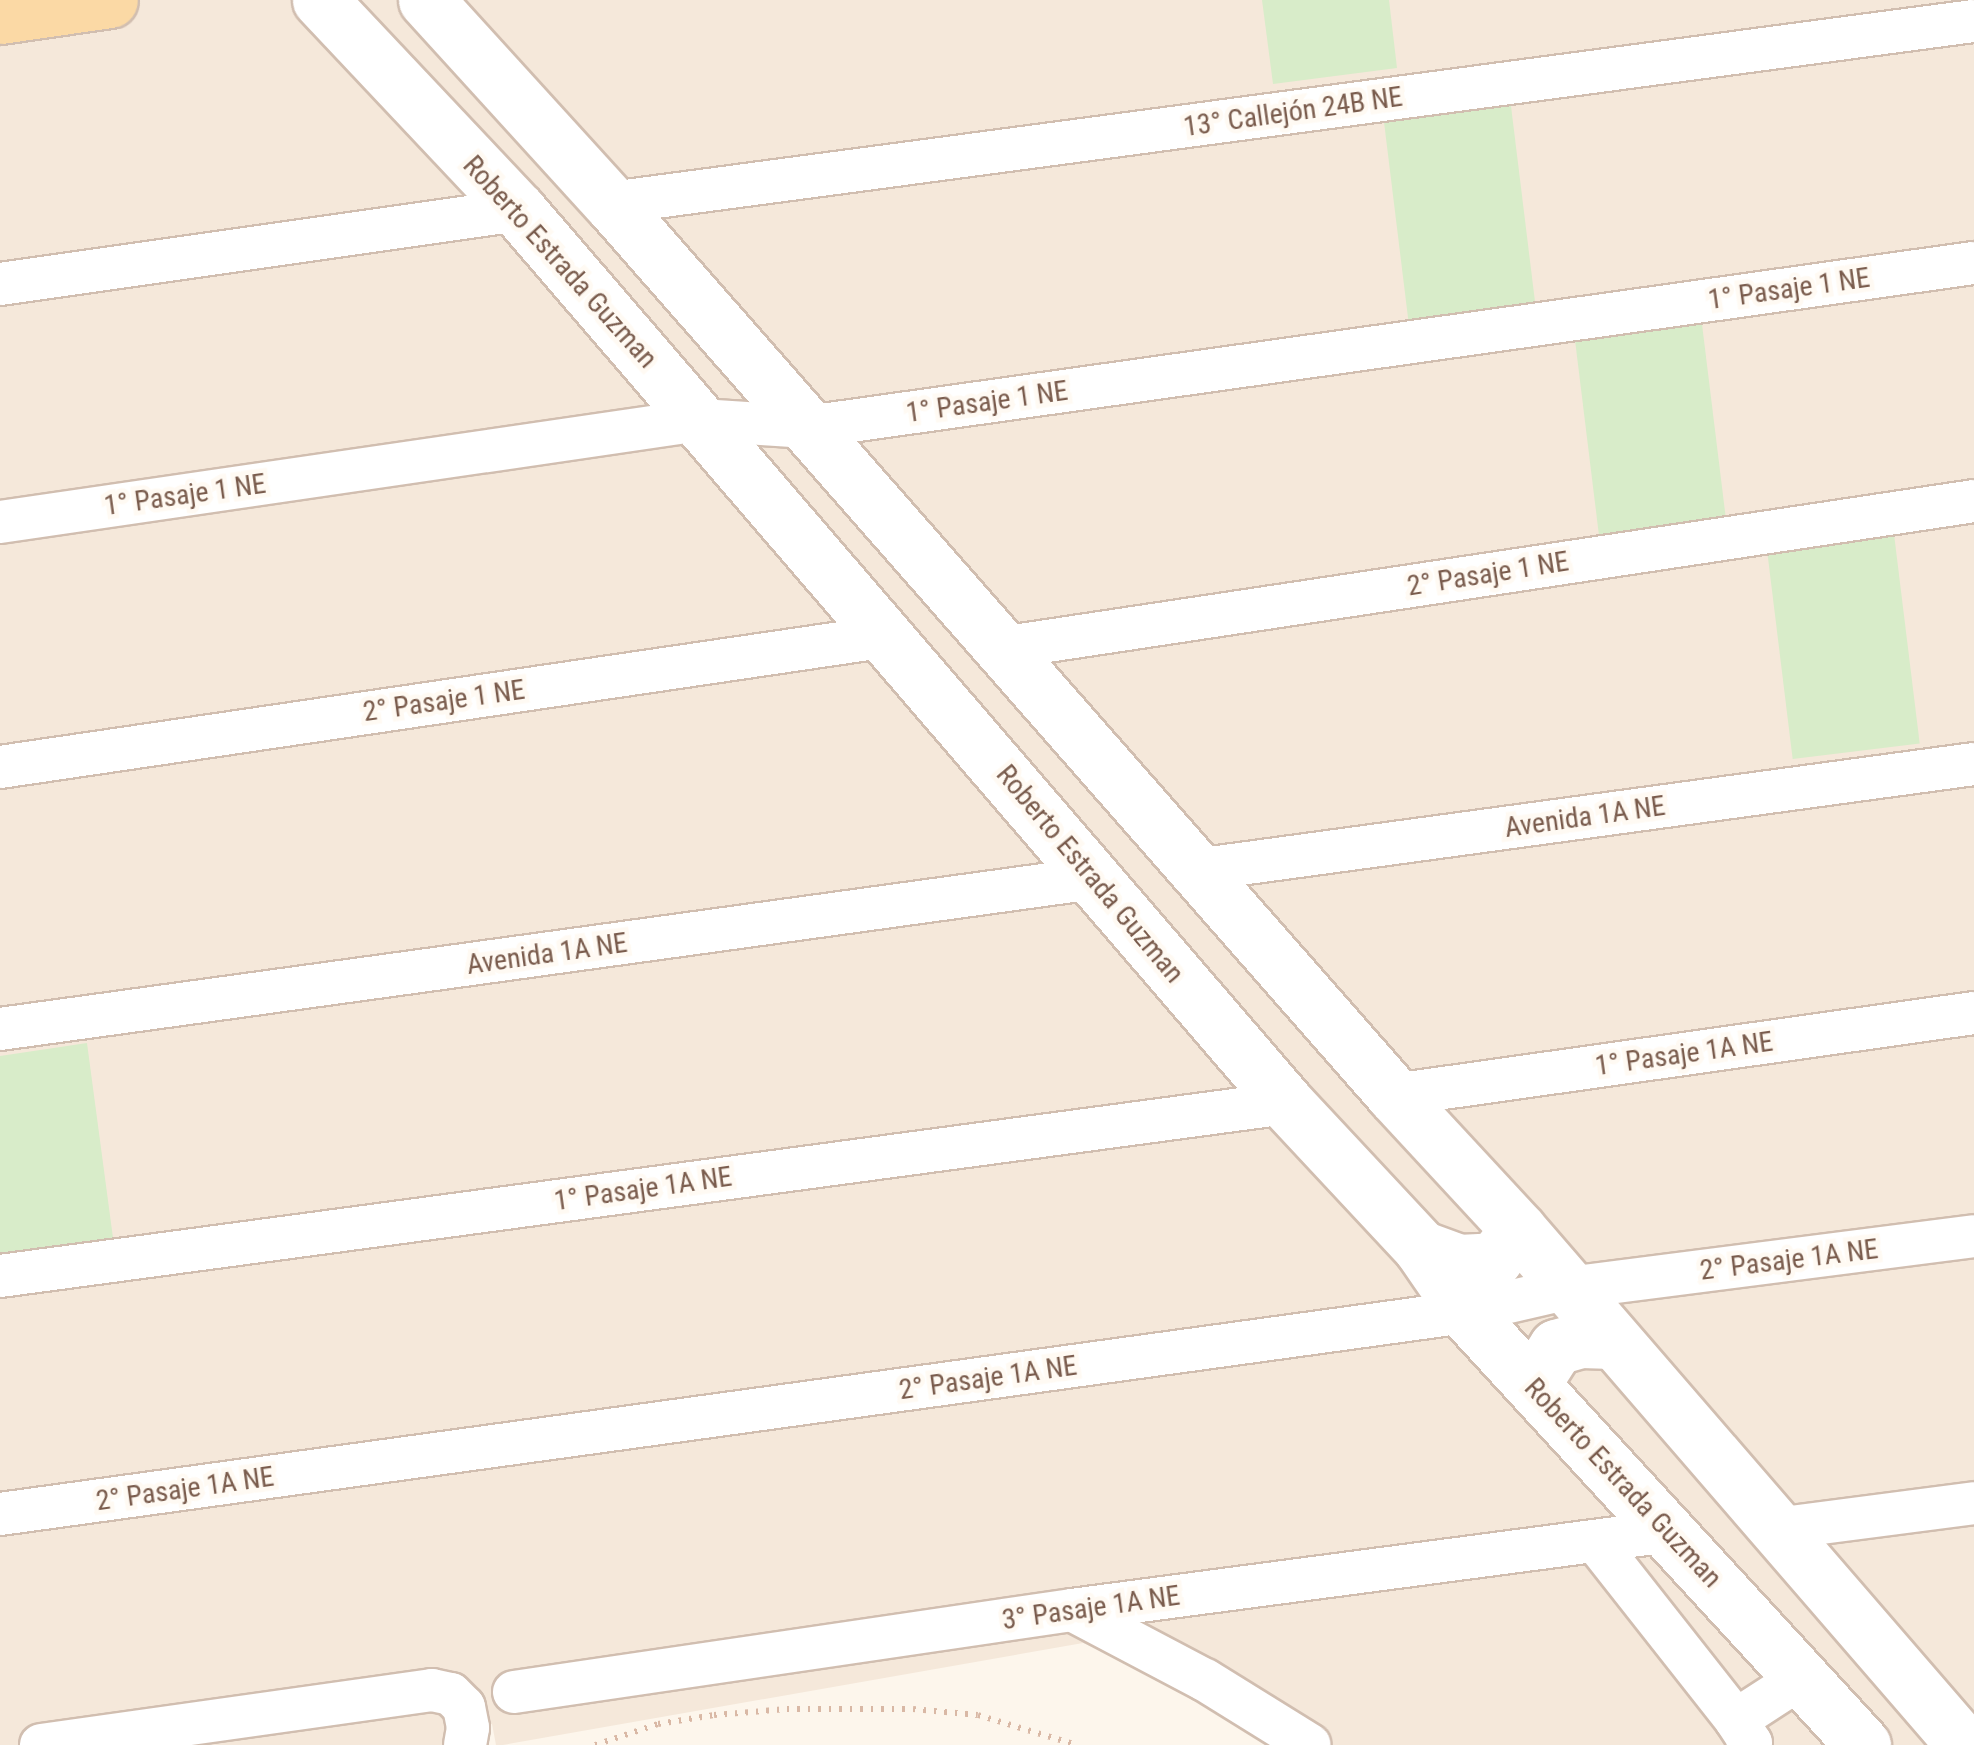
<!DOCTYPE html>
<meta charset="utf-8">
<style>
body{margin:0}
#map{position:relative;width:1974px;height:1745px;overflow:hidden;background:#fdf6ec;font-family:"Roboto Condensed",sans-serif}
div>[style]{position:absolute}
[style*='--x']{left:calc(var(--x)*1px);top:calc(var(--y)*1px);width:calc(var(--w)*1px);rotate:calc(var(--a)*1deg)}
.residential>*{inset:0;background:#f5e8da}
.green>*{inset:0;background:#d8ecc9;transform-origin:0 0}
.path>*{height:6px;margin-top:-3px;transform-origin:0;background:repeating-linear-gradient(90deg,#d9b8a5 0 2.5px,transparent 0 10.5px)}
.roads{filter:drop-shadow(2px 0 #d1beb0) drop-shadow(-2px 0 #d1beb0) drop-shadow(0 2px #d1beb0) drop-shadow(0 -2px #d1beb0)}
.street>*{height:42px;margin:-21px;padding:0 21px;transform-origin:21px;border-radius:21px;background:#fff}
.secondary>*{height:55px;margin:-27.5px;padding:0 27.5px;transform-origin:27.5px;border-radius:27.5px;background:#fff}
.primary>*{height:55px;margin:-27.5px;padding:0 27.5px;transform-origin:27.5px;border-radius:27.5px;background:#fbd9a5}
span{translate:-50% -50%;white-space:nowrap;text-align:center;line-height:1.15;-webkit-text-stroke:9px #fffaf3;paint-order:stroke}
.street-label{font-size:28px;color:#7a5c4d}
</style>
<div id="map">
<div class="residential">
<div style="clip-path:polygon(0 0,1974px 0,1974px 1745px,1284px 1745px,1174px 1681px,1083px 1643px,503px 1745px,496px 1745px,492px 1724px,472px 1727px,470px 1745px,0 1745px)"></div>
</div>
<div class="green">
<div style="clip-path:polygon(1262px 0,1389px 0,1397px 68px,1273px 84px)"></div>
<div style="left:1510px;top:98px;width:211px;height:128px;rotate:83deg"></div>
<div style="left:1701px;top:316px;width:212px;height:128px;rotate:83deg"></div>
<div style="left:1894px;top:534px;width:211px;height:128px;rotate:83deg"></div>
<div style="clip-path:polygon(87px 1043px,113px 1238px,0 1254px,0 1056px)"></div>
</div>
<div class="path">
<div style="--x:595;--y:1745;--w:66;--a:-18.4"></div>
<div style="--x:658;--y:1724;--w:57;--a:-9.1"></div>
<div style="--x:714;--y:1715;--w:73;--a:-4.7"></div>
<div style="--x:787;--y:1709;--w:126;--a:0"></div>
<div style="--x:913;--y:1709;--w:65;--a:5.3"></div>
<div style="--x:978;--y:1715;--w:103;--a:16.9"></div>
</div>
<div class="roads">
<div class="street">
<div style="--x:611;--y:203;--w:1375;--a:-7.61"></div>
<div style="--x:0;--y:284;--w:523;--a:-8.13"></div>
<div style="--x:0;--y:522;--w:707;--a:-8.29"></div>
<div style="--x:700;--y:420;--w:108;--a:3.7"></div>
<div style="--x:808;--y:427;--w:1177;--a:-8.01"></div>
<div style="--x:1001;--y:648;--w:984;--a:-8.59"></div>
<div style="--x:0;--y:767;--w:898;--a:-8.39"></div>
<div style="--x:1196;--y:870;--w:785;--a:-7.76"></div>
<div style="--x:0;--y:1029;--w:1104;--a:-7.86"></div>
<div style="--x:1394;--y:1095;--w:586;--a:-8.05"></div>
<div style="--x:0;--y:1276;--w:1298;--a:-7.66"></div>
<div style="--x:0;--y:1514;--w:1479;--a:-7.85"></div>
<div style="--x:1465;--y:1312;--w:107;--a:-13"></div>
<div style="--x:1569;--y:1288;--w:408;--a:-7.3"></div>
<div style="--x:1775;--y:1529;--w:201;--a:-7.4"></div>
<div style="--x:1596;--y:1542;--w:226;--a:51.8"></div>
<div style="--x:1736;--y:1720;--w:27;--a:57"></div>
<div style="--x:1751;--y:1743;--w:4;--a:146"></div>
<div style="--x:1072;--y:1610;--w:150;--a:27.8"></div>
<div style="--x:1205;--y:1680;--w:123;--a:31.8"></div>
<div style="--x:514;--y:1692;--w:564;--a:-8.36"></div>
<div style="--x:1072;--y:1610;--w:602;--a:-7.54"></div>
<div style="--x:1736;--y:1720;--w:77;--a:-32.9"></div>
<div style="--x:41;--y:1745;--w:395;--a:-8"></div>
<div style="--x:432;--y:1690;--w:19;--a:12"></div>
<div style="--x:451;--y:1694;--w:18;--a:45"></div>
<div style="--x:464;--y:1707;--w:21;--a:79"></div>
<div style="--x:468;--y:1728;--w:17;--a:100"></div>
</div>
<div class="secondary">
<div style="--x:320;--y:0;--w:289;--a:46.7"></div>
<div style="--x:518;--y:210;--w:1178;--a:49.3"></div>
<div style="--x:1286;--y:1103;--w:198;--a:47"></div>
<div style="--x:1421;--y:1248;--w:78;--a:55.5"></div>
<div style="--x:1465;--y:1312;--w:588;--a:47.41"></div>
<div style="--x:426;--y:0;--w:275;--a:47.7"></div>
<div style="--x:611;--y:203;--w:1187;--a:48.72"></div>
<div style="--x:1394;--y:1095;--w:183;--a:47.2"></div>
<div style="--x:1518;--y:1229;--w:682;--a:49.16"></div>
<div style="--x:1421;--y:1248;--w:40;--a:20.2"></div>
<div style="--x:1459;--y:1262;--w:35;--a:-3"></div>
<div style="--x:1494;--y:1260;--w:39;--a:-52"></div>
<div style="--x:1533;--y:1383;--w:43;--a:-57.4"></div>
<div style="--x:1556;--y:1347;--w:26;--a:-16"></div>
<div style="--x:1581;--y:1340;--w:32;--a:2"></div>
</div>
<div class="primary">
<div style="--x:0;--y:16;--w:111;--a:-8.3"></div>
</div>
</div>
<div class="street-label">
<span style="left:1293px;top:112px;rotate:-8deg">13° Callejón 24B NE</span>
<span style="left:560px;top:262px;rotate:48deg">Roberto Estrada Guzman</span>
<span style="left:1789px;top:289px;rotate:-8deg">1° Pasaje 1 NE</span>
<span style="left:987px;top:402px;rotate:-8deg">1° Pasaje 1 NE</span>
<span style="left:185px;top:495px;rotate:-8deg">1° Pasaje 1 NE</span>
<span style="left:1488px;top:574px;rotate:-9deg">2° Pasaje 1 NE</span>
<span style="left:444px;top:701px;rotate:-8deg">2° Pasaje 1 NE</span>
<span style="left:1585px;top:817px;rotate:-8deg">Avenida 1A NE</span>
<span style="left:1090px;top:874px;rotate:50deg">Roberto Estrada Guzman</span>
<span style="left:547px;top:954px;rotate:-8deg">Avenida 1A NE</span>
<span style="left:1684px;top:1054px;rotate:-8deg">1° Pasaje 1A NE</span>
<span style="left:643px;top:1189px;rotate:-8deg">1° Pasaje 1A NE</span>
<span style="left:1789px;top:1260px;rotate:-7deg">2° Pasaje 1A NE</span>
<span style="left:988px;top:1378px;rotate:-8deg">2° Pasaje 1A NE</span>
<span style="left:1623px;top:1483px;rotate:47deg">Roberto Estrada Guzman</span>
<span style="left:185px;top:1489px;rotate:-8deg">2° Pasaje 1A NE</span>
<span style="left:1091px;top:1608px;rotate:-8deg">3° Pasaje 1A NE</span>
</div>
</div>
